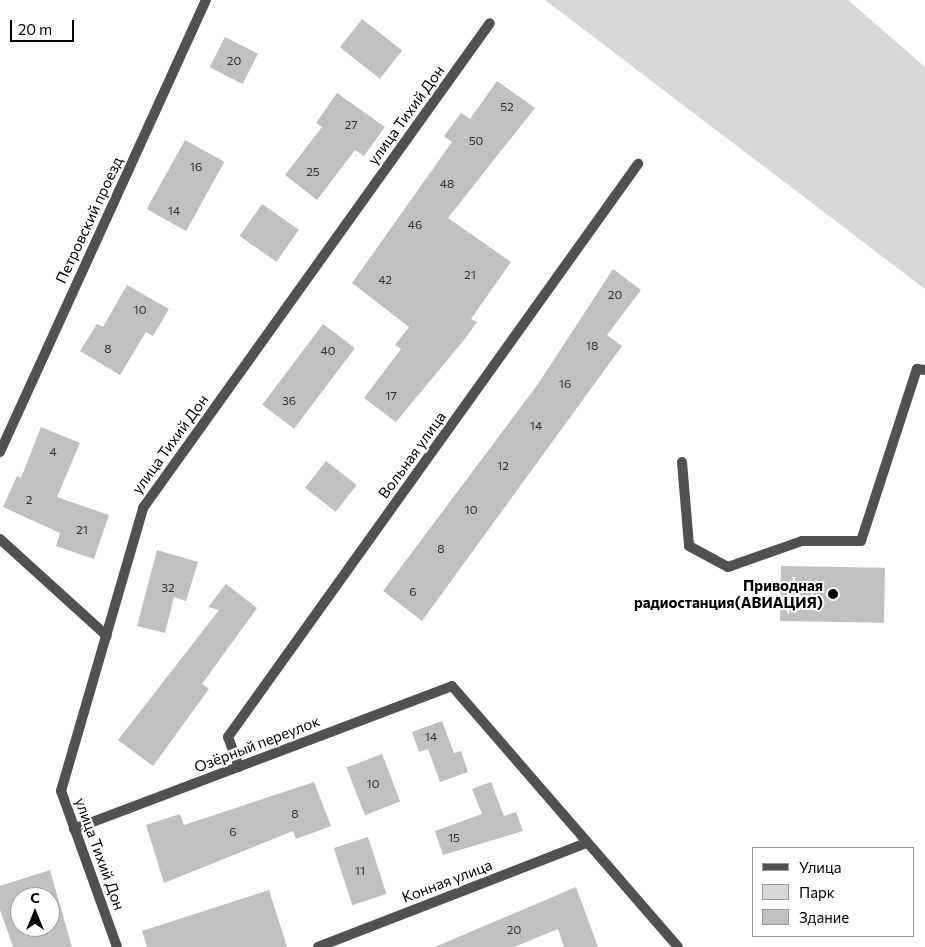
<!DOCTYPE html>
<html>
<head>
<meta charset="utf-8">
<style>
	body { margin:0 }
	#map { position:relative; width:925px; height:947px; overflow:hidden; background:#fff; font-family:Commissioner,sans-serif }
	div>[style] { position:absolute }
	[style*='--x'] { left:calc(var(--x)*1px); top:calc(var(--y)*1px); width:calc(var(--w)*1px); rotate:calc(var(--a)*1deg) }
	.green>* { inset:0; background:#d8d8d8 }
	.building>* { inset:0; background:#c0c0c0; transform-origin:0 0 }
	.lane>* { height:10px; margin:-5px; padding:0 5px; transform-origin:5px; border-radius:5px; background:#515151 }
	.street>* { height:10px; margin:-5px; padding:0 5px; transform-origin:5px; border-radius:5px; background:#515151 }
	.dots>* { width:14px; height:14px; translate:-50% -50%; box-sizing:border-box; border:2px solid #fff; border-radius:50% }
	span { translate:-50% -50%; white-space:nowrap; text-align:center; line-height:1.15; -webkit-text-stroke:4px #fff; paint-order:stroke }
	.number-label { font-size:12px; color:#303030 }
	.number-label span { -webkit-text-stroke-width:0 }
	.street-label { font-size:15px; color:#000 }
	.poi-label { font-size:15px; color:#000; font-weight:700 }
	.right { translate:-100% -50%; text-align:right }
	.legend { position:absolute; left:752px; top:847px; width:162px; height:90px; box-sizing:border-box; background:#fff; border:1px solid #999; margin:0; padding:6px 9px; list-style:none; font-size:15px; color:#000 }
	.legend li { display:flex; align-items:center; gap:10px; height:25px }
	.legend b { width:25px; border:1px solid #999 }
	.north { position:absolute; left:10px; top:887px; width:50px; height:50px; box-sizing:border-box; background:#fff; border:1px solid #999; border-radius:50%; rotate:0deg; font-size:14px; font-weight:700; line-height:20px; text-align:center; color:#000 }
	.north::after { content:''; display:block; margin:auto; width:18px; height:22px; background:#000; clip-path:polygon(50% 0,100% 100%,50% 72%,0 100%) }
	.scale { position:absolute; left:10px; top:20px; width:64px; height:22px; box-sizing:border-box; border:2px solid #000; border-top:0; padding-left:6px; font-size:15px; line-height:18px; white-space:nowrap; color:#000; -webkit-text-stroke:4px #fff; paint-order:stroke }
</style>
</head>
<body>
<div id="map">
	<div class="green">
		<div style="clip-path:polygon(545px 0,848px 0,925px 67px,925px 289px)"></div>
	</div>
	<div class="building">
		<div style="left:362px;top:19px;width:51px;height:36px;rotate:38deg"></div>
		<div style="left:225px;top:37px;width:37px;height:34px;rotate:27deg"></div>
		<div style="clip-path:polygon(497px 81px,535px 108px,448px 218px,511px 262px,471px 319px,477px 322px,464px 340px,396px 422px,364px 398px,401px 349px,395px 345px,409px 327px,352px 283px,452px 142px,444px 136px,461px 113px,470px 119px)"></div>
		<div style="clip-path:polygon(337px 93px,385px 127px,364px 156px,355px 150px,317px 200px,285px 175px,322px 127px,316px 123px)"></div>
		<div style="left:185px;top:140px;width:45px;height:79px;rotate:29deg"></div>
		<div style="left:262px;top:204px;width:45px;height:39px;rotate:35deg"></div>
		<div style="clip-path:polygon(613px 269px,641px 290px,607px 335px,622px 346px,422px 621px,383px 591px,538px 384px)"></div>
		<div style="clip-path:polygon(127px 285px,169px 309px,153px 336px,146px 332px,120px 375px,80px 351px,97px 324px,103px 327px)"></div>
		<div style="left:323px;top:324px;width:40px;height:101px;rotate:37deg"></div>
		<div style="clip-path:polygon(41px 427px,80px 443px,57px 497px,109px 515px,94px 559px,56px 546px,60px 533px,3px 507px,17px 476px,21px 478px)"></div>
		<div style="left:326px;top:461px;width:39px;height:34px;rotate:38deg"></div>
		<div style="clip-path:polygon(157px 550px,198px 562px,186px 601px,174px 597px,165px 633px,137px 626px)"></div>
		<div style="left:781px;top:566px;width:104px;height:55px;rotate:1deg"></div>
		<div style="clip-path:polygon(226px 584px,257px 608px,202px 684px,209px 689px,153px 766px,118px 740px,219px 610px,208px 607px)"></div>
		<div style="clip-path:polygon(442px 721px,454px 753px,461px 751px,468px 772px,440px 782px,428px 749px,419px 752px,412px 732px)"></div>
		<div style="left:382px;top:754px;width:51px;height:38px;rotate:69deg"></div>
		<div style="clip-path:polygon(314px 782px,331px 826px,296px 839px,293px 831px,164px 883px,146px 825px,180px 814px,184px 825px)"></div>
		<div style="clip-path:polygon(491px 782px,504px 816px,516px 812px,523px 831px,443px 855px,435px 831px,482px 814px,472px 789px)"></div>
		<div style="left:368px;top:837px;width:60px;height:36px;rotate:72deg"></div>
		<div style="clip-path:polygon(evenodd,50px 870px,72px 947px,13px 947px,0 910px,0 886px,50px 870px,20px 897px,50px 897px,50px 927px,20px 927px,20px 897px)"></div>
		<div style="clip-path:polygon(576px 887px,598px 947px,564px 947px,558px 929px,514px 947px,435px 947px)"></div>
		<div style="clip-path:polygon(269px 890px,287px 947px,147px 947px,142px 931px)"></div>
	</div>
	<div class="lane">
		<div style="--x:682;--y:462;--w:84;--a:85.2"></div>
		<div style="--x:689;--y:546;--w:44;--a:28.3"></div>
		<div style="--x:728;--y:567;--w:78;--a:-19.4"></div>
		<div style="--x:802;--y:541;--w:59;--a:0"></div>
		<div style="--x:861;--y:541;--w:181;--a:-72"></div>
		<div style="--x:917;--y:369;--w:8;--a:7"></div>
	</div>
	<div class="street">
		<div style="--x:0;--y:452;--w:497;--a:-65.5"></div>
		<div style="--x:0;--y:539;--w:144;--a:42.2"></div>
		<div style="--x:239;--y:767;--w:32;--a:-110"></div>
		<div style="--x:228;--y:737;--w:705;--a:-54.42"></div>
		<div style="--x:74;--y:829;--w:404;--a:-20.7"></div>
		<div style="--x:452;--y:686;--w:345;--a:49.1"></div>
		<div style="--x:117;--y:947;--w:166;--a:-109.7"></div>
		<div style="--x:61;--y:791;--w:295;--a:-73.8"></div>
		<div style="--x:143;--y:508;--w:596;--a:-54.42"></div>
		<div style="--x:318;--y:947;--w:287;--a:-21.2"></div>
	</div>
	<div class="dots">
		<div style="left:833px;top:594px;background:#000"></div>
	</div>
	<div class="number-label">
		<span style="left:234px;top:61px">20</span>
		<span style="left:507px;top:107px">52</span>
		<span style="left:351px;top:125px">27</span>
		<span style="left:476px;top:141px">50</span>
		<span style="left:196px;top:167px">16</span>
		<span style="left:313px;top:172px">25</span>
		<span style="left:447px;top:184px">48</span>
		<span style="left:174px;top:211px">14</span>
		<span style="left:415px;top:225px">46</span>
		<span style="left:470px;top:275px">21</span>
		<span style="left:385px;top:280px">42</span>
		<span style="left:615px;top:295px">20</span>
		<span style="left:140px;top:310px">10</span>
		<span style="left:592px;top:346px">18</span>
		<span style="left:108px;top:349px">8</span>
		<span style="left:328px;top:351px">40</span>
		<span style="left:565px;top:384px">16</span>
		<span style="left:391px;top:396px">17</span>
		<span style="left:289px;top:401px">36</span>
		<span style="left:536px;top:426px">14</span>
		<span style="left:53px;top:452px">4</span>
		<span style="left:503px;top:466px">12</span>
		<span style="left:29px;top:500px">2</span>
		<span style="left:471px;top:510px">10</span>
		<span style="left:82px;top:530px">21</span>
		<span style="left:441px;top:549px">8</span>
		<span style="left:168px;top:588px">32</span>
		<span style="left:413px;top:592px">6</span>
		<span style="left:431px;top:737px">14</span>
		<span style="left:373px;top:784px">10</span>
		<span style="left:295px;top:814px">8</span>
		<span style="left:233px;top:832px">6</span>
		<span style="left:454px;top:838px">15</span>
		<span style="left:360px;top:871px">11</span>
		<span style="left:514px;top:930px">20</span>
	</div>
	<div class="street-label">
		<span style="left:406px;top:115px;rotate:-54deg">улица Тихий Дон</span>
		<span style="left:89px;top:220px;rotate:-65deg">Петровский проезд</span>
		<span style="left:170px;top:444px;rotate:-54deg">улица Тихий Дон</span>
		<span style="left:412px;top:455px;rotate:-54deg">Вольная улица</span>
		<span style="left:257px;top:744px;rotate:-21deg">Озёрный переулок</span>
		<span style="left:100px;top:854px;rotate:70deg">улица Тихий Дон</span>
		<span style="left:447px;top:881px;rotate:-21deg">Конная улица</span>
	</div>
	<div class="poi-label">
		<span class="right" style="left:823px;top:594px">Приводная<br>радиостанция(АВИАЦИЯ)</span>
	</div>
	<ul class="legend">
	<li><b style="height:6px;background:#515151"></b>Улица</li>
	<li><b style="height:14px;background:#d8d8d8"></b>Парк</li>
	<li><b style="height:14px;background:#c0c0c0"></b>Здание</li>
	</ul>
	<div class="north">С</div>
	<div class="scale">20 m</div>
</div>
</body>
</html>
